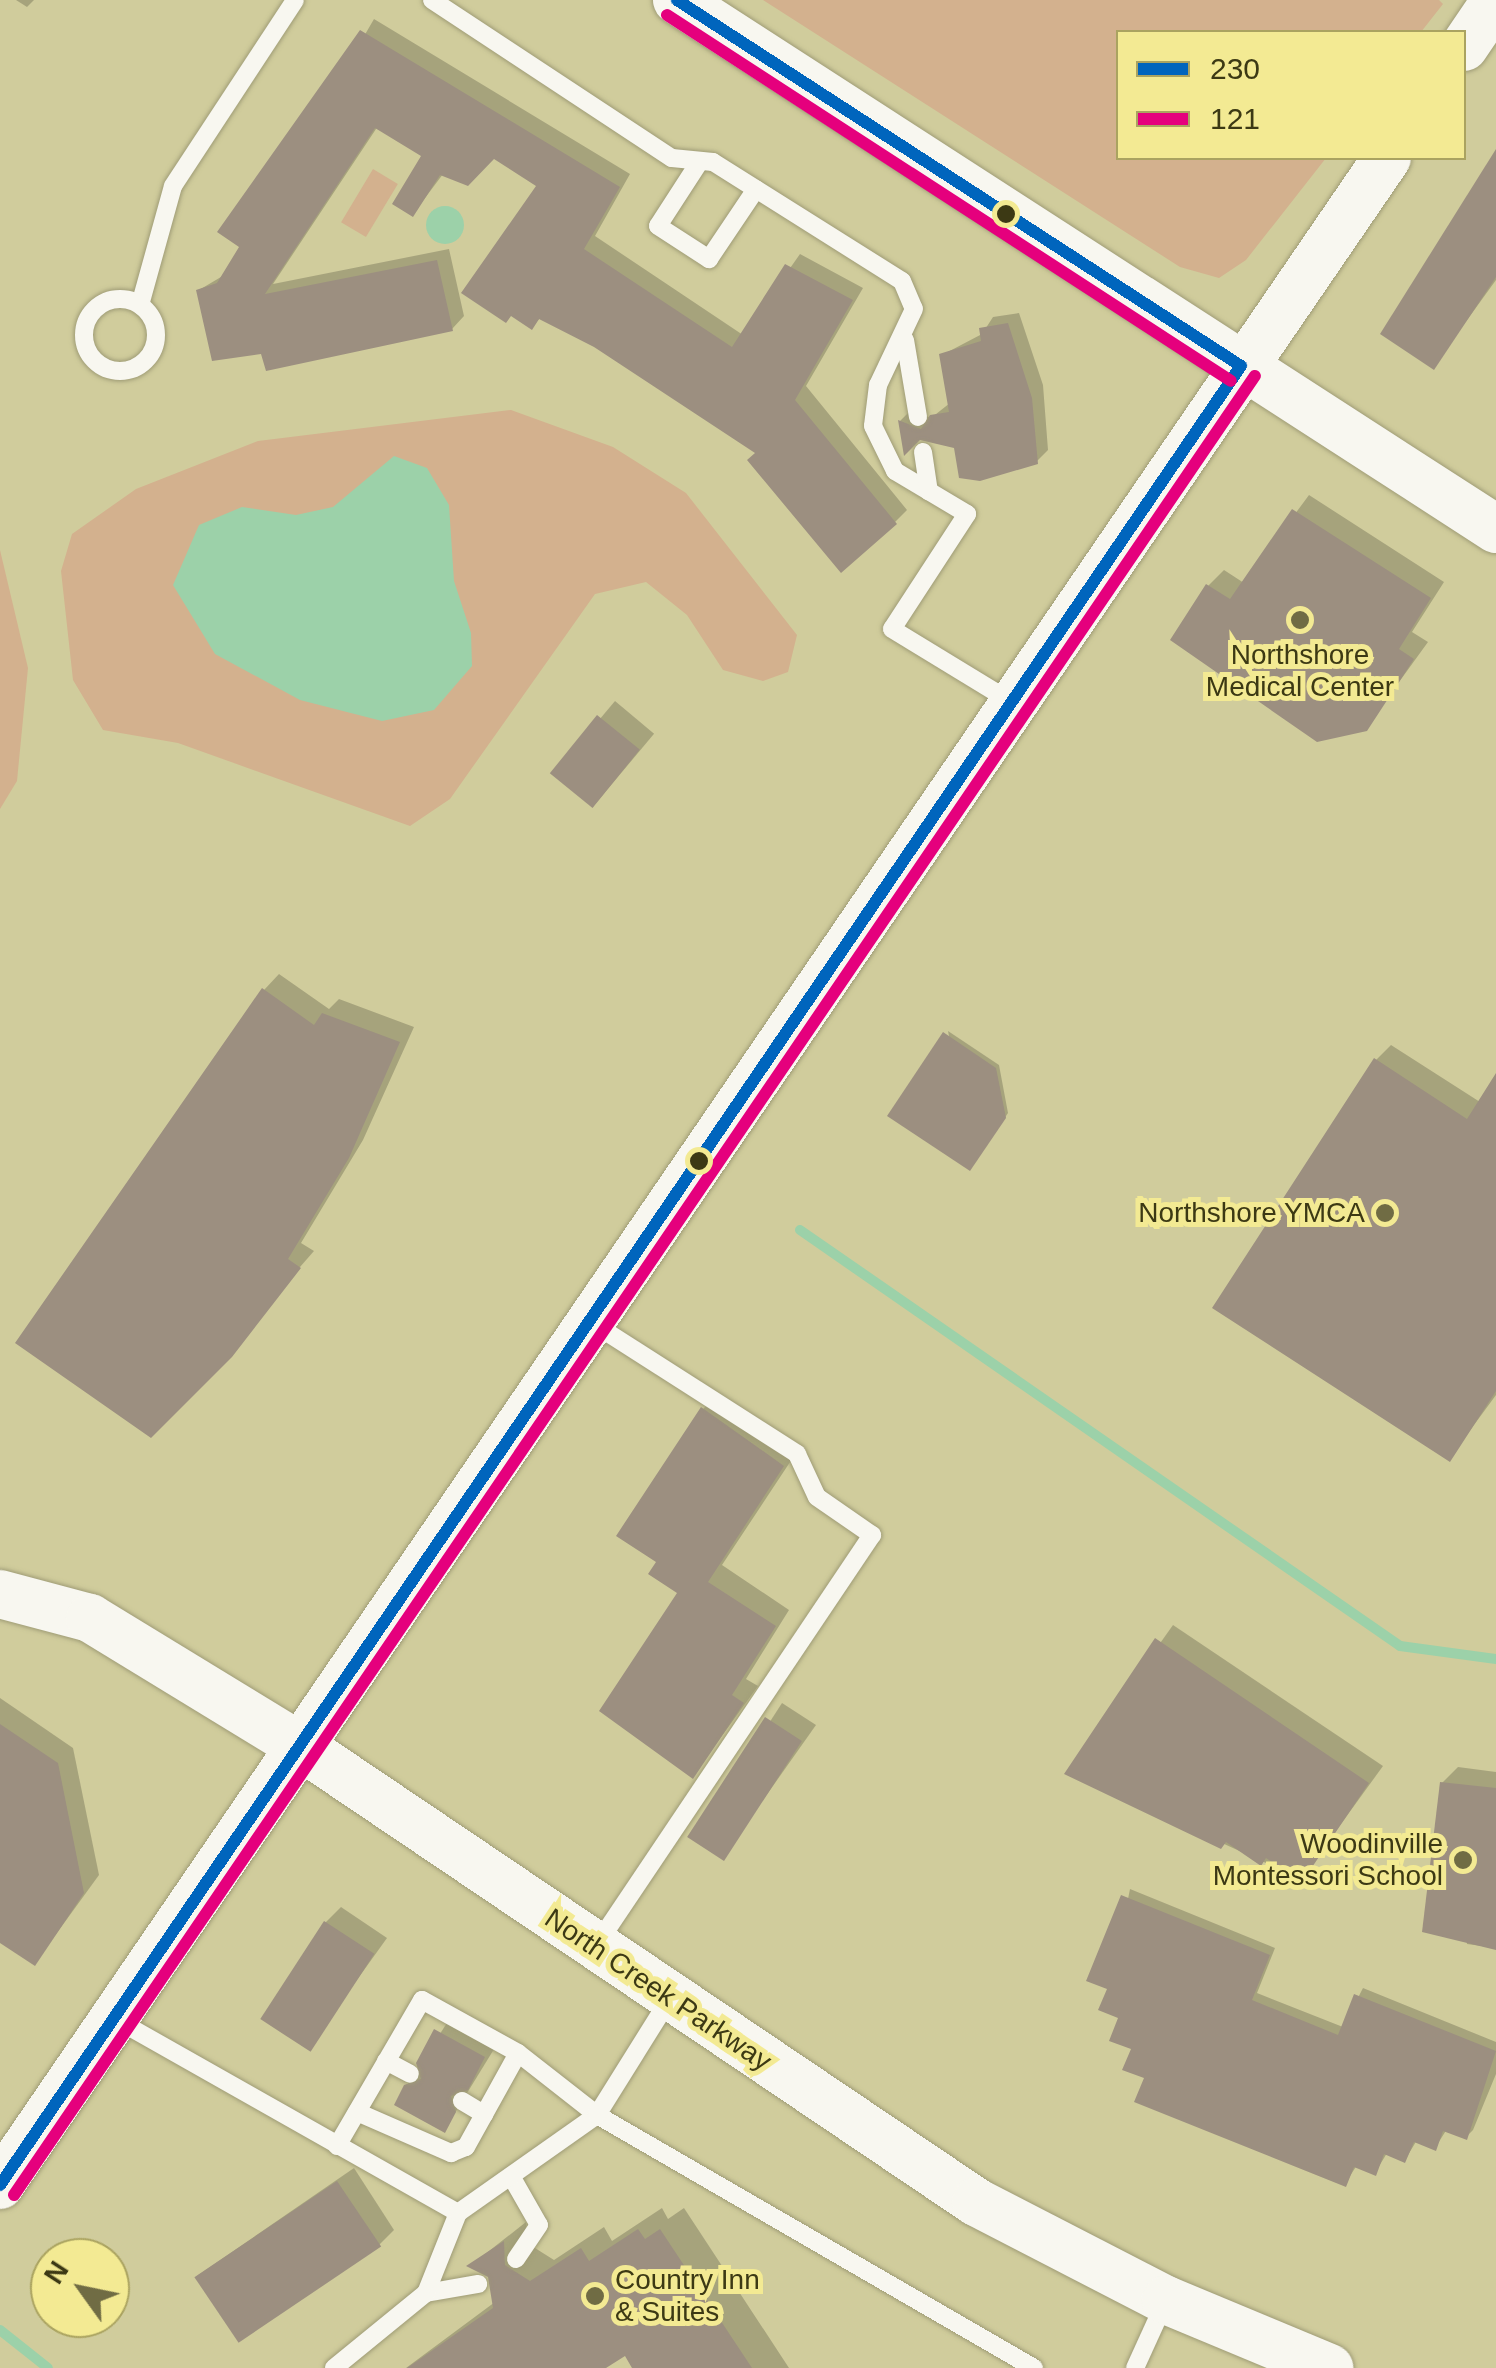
<!DOCTYPE html>
<html>
<head>
<meta charset="utf-8">
<style>
	body { margin:0 }
	#map { position:relative; width:1496px; height:2368px; overflow:hidden; background:#d0cc9c; font-family:Arial,sans-serif }
	div>[style] { position:absolute }
	[style*='--x'] { left:calc(var(--x)*1px); top:calc(var(--y)*1px); width:calc(var(--w)*1px); rotate:calc(var(--a)*1deg) }
	.green>* { inset:0; background:#d3b18e; transform-origin:0 0 }
	.water>* { inset:0; background:#9cd1a9 }
	.round { border-radius:50% }
	.shadow>* { inset:0; background:#0003; transform-origin:0 0 }
	.stream>* { height:10px; margin:-5px; padding:0 5px; transform-origin:5px; border-radius:5px; background:#9cd1a9 }
	.building>* { inset:0; background:#9c8f80; transform-origin:0 0 }
	.roads { filter:drop-shadow(0 0 2px #9f9c76) drop-shadow(0 0 2px #9f9c76) }
	.lane>* { height:18px; margin:-9px; padding:0 9px; transform-origin:9px; border-radius:9px; background:#f8f7f0 }
	.lane>.ring { margin:-9px; padding:0; box-sizing:content-box; background:none; border:18px solid #f8f7f0; border-radius:50% }
	.secondary>* { height:48px; margin:-24px; padding:0 24px; transform-origin:24px; border-radius:24px; background:#f8f7f0 }
	.bus-1>* { height:12px; margin:-6px; padding:0 6px; transform-origin:6px; border-radius:6px; background:#0065bd }
	.bus-2>* { height:12px; margin:-6px; padding:0 6px; transform-origin:6px; border-radius:6px; background:#e5007d }
	.dots>* { width:28px; height:28px; translate:-50% -50%; box-sizing:border-box; border:5px solid #f3ea93; border-radius:50% }
	span { translate:-50% -50%; white-space:nowrap; text-align:center; line-height:1.15; -webkit-text-stroke:10px #f3ea93; paint-order:stroke }
	.poi-label { font-size:28px; color:#3c3914 }
	.right { translate:-100% -50%; text-align:right }
	.left { translate:0 -50%; text-align:left }
	.street-label { font-size:28px; color:#3c3914 }
	.legend { position:absolute; left:1116px; top:30px; width:350px; height:130px; box-sizing:border-box; background:#f3ea93; border:2px solid #aaa360; margin:0; padding:12px 18px; list-style:none; font-size:30px; color:#3c3914 }
	.legend li { display:flex; align-items:center; gap:20px; height:50px }
	.legend b { width:50px; border:2px solid #aaa360 }
	.north { position:absolute; left:30px; top:2238px; width:100px; height:100px; box-sizing:border-box; background:#f3ea93; border:2px solid #aaa360; border-radius:50%; rotate:303deg; font-size:28px; font-weight:700; line-height:40px; text-align:center; color:#3c3914 }
	.north::after { content:''; display:block; margin:auto; width:35px; height:45px; background:#706c44; clip-path:polygon(50% 0,100% 100%,50% 72%,0 100%) }
</style>
</head>
<body>
<div id="map">
	<div class="green">
		<div style="clip-path:polygon(763px 0,1439px 0,1443px 4px,1421px 32px,1118px 32px,1118px 158px,1326px 158px,1246px 260px,1219px 278px,1180px 267px)"></div>
		<div style="left:373px;top:169px;width:29px;height:62px;rotate:31deg"></div>
		<div style="clip-path:polygon(511px 410px,613px 447px,686px 493px,797px 635px,788px 672px,763px 681px,723px 670px,687px 615px,646px 582px,595px 594px,450px 799px,410px 826px,178px 743px,103px 730px,73px 680px,61px 571px,72px 534px,136px 489px,258px 441px)"></div>
		<div style="clip-path:polygon(0 550px,28px 668px,17px 781px,0 809px)"></div>
	</div>
	<div class="water">
		<div class="round" style="left:426px;top:206px;width:38px;height:38px"></div>
		<div style="clip-path:polygon(394px 456px,427px 468px,449px 505px,454px 581px,471px 633px,472px 666px,434px 710px,382px 721px,300px 700px,215px 654px,173px 585px,199px 525px,242px 507px,296px 515px,333px 507px)"></div>
	</div>
	<div class="shadow">
		<div style="clip-path:polygon(16px 0,34px 0,27px 7px)"></div>
		<div style="clip-path:polygon(374px 19px,630px 174px,595px 236px,743px 335px,800px 254px,863px 288px,806px 386px,907px 510px,895px 522px,758px 452px,595px 345px,541px 317px,532px 327px,539px 185px,494px 156px,443px 174px,413px 214px,425px 155px,378px 126px,273px 284px,449px 249px,464px 316px,452px 329px,262px 352px,199px 290px,226px 274px)"></div>
		<div style="clip-path:polygon(1496px 152px,1496px 280px,1433px 367px)"></div>
		<div style="clip-path:polygon(1019px 313px,1043px 385px,1048px 450px,1037px 461px,919px 437px,905px 451px,900px 421px,911px 410px,931px 418px,950px 403px,942px 355px,982px 334px,993px 317px)"></div>
		<div style="clip-path:polygon(1309px 495px,1444px 582px,1412px 632px,1428px 642px,1365px 729px,1208px 586px,1224px 570px,1244px 583px)"></div>
		<div style="left:615px;top:701px;width:51px;height:95px;rotate:40deg"></div>
		<div style="clip-path:polygon(279px 974px,329px 1009px,339px 999px,414px 1027px,363px 1140px,301px 1243px,314px 1251px,167px 1419px,264px 990px)"></div>
		<div style="clip-path:polygon(948px 1031px,999px 1065px,1008px 1113px,973px 1165px)"></div>
		<div style="clip-path:polygon(1391px 1045px,1480px 1102px,1496px 1078px,1496px 1395px,1449px 1459px,1376px 1060px)"></div>
		<div style="clip-path:polygon(718px 1394px,798px 1450px,722px 1565px,789px 1610px,746px 1679px,758px 1686px,693px 1776px,680px 1593px,660px 1562px,703px 1409px)"></div>
		<div style="clip-path:polygon(1173px 1625px,1383px 1766px,1301px 1879px,1068px 1773px)"></div>
		<div style="clip-path:polygon(0 1698px,73px 1748px,99px 1875px,35px 1963px,0 1940px)"></div>
		<div style="clip-path:polygon(782px 1703px,816px 1725px,722px 1858px,694px 1839px)"></div>
		<div style="clip-path:polygon(1458px 1767px,1496px 1772px,1496px 1948px,1467px 1944px,1442px 1783px)"></div>
		<div style="clip-path:polygon(1130px 1889px,1275px 1948px,1257px 1993px,1343px 2027px,1363px 1988px,1496px 2042px,1496px 2074px,1473px 2130px,1466px 2137px,1447px 2129px,1435px 2148px,1417px 2140px,1405px 2160px,1387px 2153px,1375px 2173px,1357px 2165px,1345px 2184px,1147px 2077px,1110px 1988px)"></div>
		<div style="clip-path:polygon(341px 1907px,387px 1938px,308px 2048px,326px 1922px)"></div>
		<div style="clip-path:polygon(452px 2015px,499px 2041px,445px 2129px,406px 2087px)"></div>
		<div style="clip-path:polygon(354px 2168px,394px 2230px,379px 2245px,197px 2276px)"></div>
		<div style="clip-path:polygon(662px 2208px,668px 2219px,684px 2208px,789px 2368px,638px 2368px,625px 2353px,601px 2368px,406px 2368px,495px 2302px,490px 2275px,470px 2266px,526px 2222px,527px 2243px,554px 2260px,604px 2227px,612px 2241px)"></div>
	</div>
	<div class="stream">
		<div style="--x:800;--y:1230;--w:730;--a:34.73"></div>
		<div style="--x:1400;--y:1646;--w:97;--a:7.7"></div>
		<div style="--x:0;--y:2330;--w:61;--a:38.4"></div>
	</div>
	<div class="building">
		<div style="clip-path:polygon(360px 30px,620px 187px,584px 249px,732px 347px,785px 264px,853px 300px,795px 400px,897px 524px,841px 573px,747px 460px,755px 453px,594px 347px,539px 319px,532px 330px,511px 316px,506px 323px,461px 293px,536px 186px,494px 159px,468px 186px,440px 175px,413px 217px,392px 204px,421px 156px,375px 128px,265px 294px,437px 260px,453px 331px,266px 371px,261px 354px,212px 361px,196px 290px,217px 283px,239px 247px,217px 232px)"></div>
		<div style="clip-path:polygon(1496px 149px,1496px 277px,1434px 370px,1380px 334px)"></div>
		<div style="clip-path:polygon(1008px 323px,1032px 398px,1038px 464px,980px 481px,959px 478px,954px 448px,920px 440px,904px 456px,898px 420px,921px 429px,930px 415px,949px 412px,939px 354px,981px 341px,979px 328px)"></div>
		<div style="clip-path:polygon(1292px 509px,1431px 598px,1399px 649px,1414px 659px,1367px 731px,1317px 742px,1170px 640px,1206px 584px,1230px 599px)"></div>
		<div style="left:597px;top:715px;width:55px;height:75px;rotate:39deg"></div>
		<div style="clip-path:polygon(262px 988px,314px 1025px,322px 1013px,400px 1042px,349px 1158px,288px 1259px,301px 1268px,232px 1357px,151px 1438px,15px 1343px)"></div>
		<div style="clip-path:polygon(943px 1032px,996px 1068px,1006px 1118px,970px 1171px,887px 1116px)"></div>
		<div style="clip-path:polygon(1374px 1058px,1467px 1119px,1496px 1073px,1496px 1391px,1450px 1462px,1212px 1308px)"></div>
		<div style="clip-path:polygon(701px 1407px,784px 1466px,708px 1582px,776px 1626px,732px 1695px,744px 1703px,693px 1779px,599px 1711px,677px 1593px,648px 1574px,656px 1562px,616px 1536px)"></div>
		<div style="clip-path:polygon(1155px 1638px,1369px 1783px,1302px 1882px,1266px 1858px,1261px 1866px,1226px 1842px,1221px 1849px,1064px 1774px)"></div>
		<div style="left:765px;top:1717px;width:44px;height:143px;rotate:33deg"></div>
		<div style="clip-path:polygon(0 1724px,58px 1763px,84px 1893px,35px 1966px,0 1943px)"></div>
		<div style="clip-path:polygon(1440px 1782px,1496px 1788px,1496px 1950px,1422px 1932px)"></div>
		<div style="clip-path:polygon(1121px 1895px,1270px 1955px,1252px 2000px,1338px 2035px,1354px 1994px,1496px 2051px,1467px 2140px,1443px 2131px,1436px 2151px,1414px 2142px,1405px 2163px,1384px 2154px,1376px 2176px,1354px 2167px,1346px 2187px,1134px 2102px,1144px 2078px,1122px 2070px,1131px 2049px,1109px 2041px,1118px 2018px,1098px 2010px,1107px 1989px,1086px 1981px)"></div>
		<div style="left:324px;top:1921px;width:60px;height:117px;rotate:33deg"></div>
		<div style="clip-path:polygon(434px 2029px,485px 2057px,468px 2090px,451px 2096px,456px 2112px,445px 2133px,394px 2105px,404px 2085px,421px 2079px,416px 2063px)"></div>
		<div style="left:337px;top:2181px;width:79px;height:172px;rotate:56deg"></div>
		<div style="clip-path:polygon(638px 2229px,645px 2239px,660px 2229px,752px 2368px,632px 2368px,625px 2356px,606px 2368px,407px 2368px,493px 2308px,488px 2277px,466px 2266px,504px 2241px,505px 2265px,530px 2281px,581px 2248px,589px 2261px)"></div>
	</div>
	<div class="roads">
		<div class="lane">
			<div style="--x:432;--y:0;--w:287;--a:33.4"></div>
			<div style="--x:672;--y:158;--w:41;--a:5.6"></div>
			<div style="--x:713;--y:162;--w:223;--a:32.2"></div>
			<div style="--x:902;--y:281;--w:30;--a:67"></div>
			<div style="--x:914;--y:309;--w:84;--a:115.3"></div>
			<div style="--x:878;--y:385;--w:41;--a:97"></div>
			<div style="--x:873;--y:426;--w:50;--a:63.9"></div>
			<div style="--x:895;--y:471;--w:84;--a:30.8"></div>
			<div style="--x:967;--y:514;--w:137;--a:123.1"></div>
			<div style="--x:892;--y:629;--w:142;--a:31.4"></div>
			<div style="--x:700;--y:161;--w:77;--a:122.9"></div>
			<div style="--x:658;--y:226;--w:61;--a:32.9"></div>
			<div style="--x:709;--y:259;--w:84;--a:-56.1"></div>
			<div class="ring" style="left:84px;top:299px;width:54px;height:54px"></div>
			<div style="--x:140;--y:305;--w:123;--a:-74.5"></div>
			<div style="--x:173;--y:186;--w:222;--a:-56.7"></div>
			<div style="--x:905;--y:340;--w:78;--a:80.4"></div>
			<div style="--x:923;--y:452;--w:40;--a:81.5"></div>
			<div style="--x:594;--y:1324;--w:241;--a:32.6"></div>
			<div style="--x:797;--y:1454;--w:47;--a:65.1"></div>
			<div style="--x:817;--y:1497;--w:67;--a:34.6"></div>
			<div style="--x:872;--y:1535;--w:493;--a:123.9"></div>
			<div style="--x:117;--y:2020;--w:392;--a:29.5"></div>
			<div style="--x:386;--y:2061;--w:27;--a:28"></div>
			<div style="--x:462;--y:2101;--w:26;--a:31"></div>
			<div style="--x:357;--y:2112;--w:103;--a:23.6"></div>
			<div style="--x:451;--y:2153;--w:16;--a:-22"></div>
			<div style="--x:466;--y:2147;--w:107;--a:-61"></div>
			<div style="--x:337;--y:2146;--w:169;--a:-59.8"></div>
			<div style="--x:422;--y:2000;--w:110;--a:28.9"></div>
			<div style="--x:518;--y:2053;--w:100;--a:38.1"></div>
			<div style="--x:597;--y:2115;--w:505;--a:30.07"></div>
			<div style="--x:511;--y:2176;--w:56;--a:60.3"></div>
			<div style="--x:539;--y:2225;--w:41;--a:124.1"></div>
			<div style="--x:426;--y:2293;--w:53;--a:-9.8"></div>
			<div style="--x:334;--y:2368;--w:119;--a:-39.2"></div>
			<div style="--x:426;--y:2293;--w:86;--a:-68.2"></div>
			<div style="--x:458;--y:2213;--w:170;--a:-35.2"></div>
			<div style="--x:597;--y:2115;--w:138;--a:-58"></div>
			<div style="--x:1135;--y:2368;--w:75;--a:-65.5"></div>
		</div>
		<div class="secondary">
			<div style="--x:677;--y:0;--w:975;--a:32.86"></div>
			<div style="--x:1464;--y:47;--w:57;--a:-55.8"></div>
			<div style="--x:0;--y:1594;--w:93;--a:14.9"></div>
			<div style="--x:90;--y:1618;--w:250;--a:31.4"></div>
			<div style="--x:303;--y:1748;--w:812;--a:34"></div>
			<div style="--x:976;--y:2202;--w:214;--a:27.3"></div>
			<div style="--x:1166;--y:2300;--w:177;--a:22.6"></div>
			<div style="--x:0;--y:2185;--w:2456;--a:-55.62"></div>
		</div>
	</div>
	<div class="bus-1">
		<div style="--x:677;--y:0;--w:672;--a:32.98"></div>
		<div style="--x:0;--y:2185;--w:2202;--a:-55.7"></div>
	</div>
	<div class="bus-2">
		<div style="--x:667;--y:15;--w:672;--a:32.98"></div>
		<div style="--x:14;--y:2195;--w:2202;--a:-55.7"></div>
	</div>
	<div class="dots">
		<div style="left:1006px;top:214px;background:#3c3914"></div>
		<div style="left:1300px;top:620px;background:#706c44"></div>
		<div style="left:699px;top:1161px;background:#3c3914"></div>
		<div style="left:1385px;top:1213px;background:#706c44"></div>
		<div style="left:1463px;top:1860px;background:#706c44"></div>
		<div style="left:595px;top:2296px;background:#706c44"></div>
	</div>
	<div class="poi-label">
		<span style="left:1300px;top:671px">Northshore<br>Medical Center</span>
		<span class="right" style="left:1365px;top:1213px">Northshore YMCA</span>
		<span class="right" style="left:1443px;top:1860px">Woodinville<br>Montessori School</span>
		<span class="left" style="left:615px;top:2296px">Country Inn<br>&amp; Suites</span>
	</div>
	<div class="street-label">
		<span style="left:658px;top:1990px;rotate:34deg">North Creek Parkway</span>
	</div>
	<ul class="legend">
	<li><b style="height:12px;background:#0065bd"></b>230</li>
	<li><b style="height:12px;background:#e5007d"></b>121</li>
	</ul>
	<div class="north">N</div>
</div>
</body>
</html>
